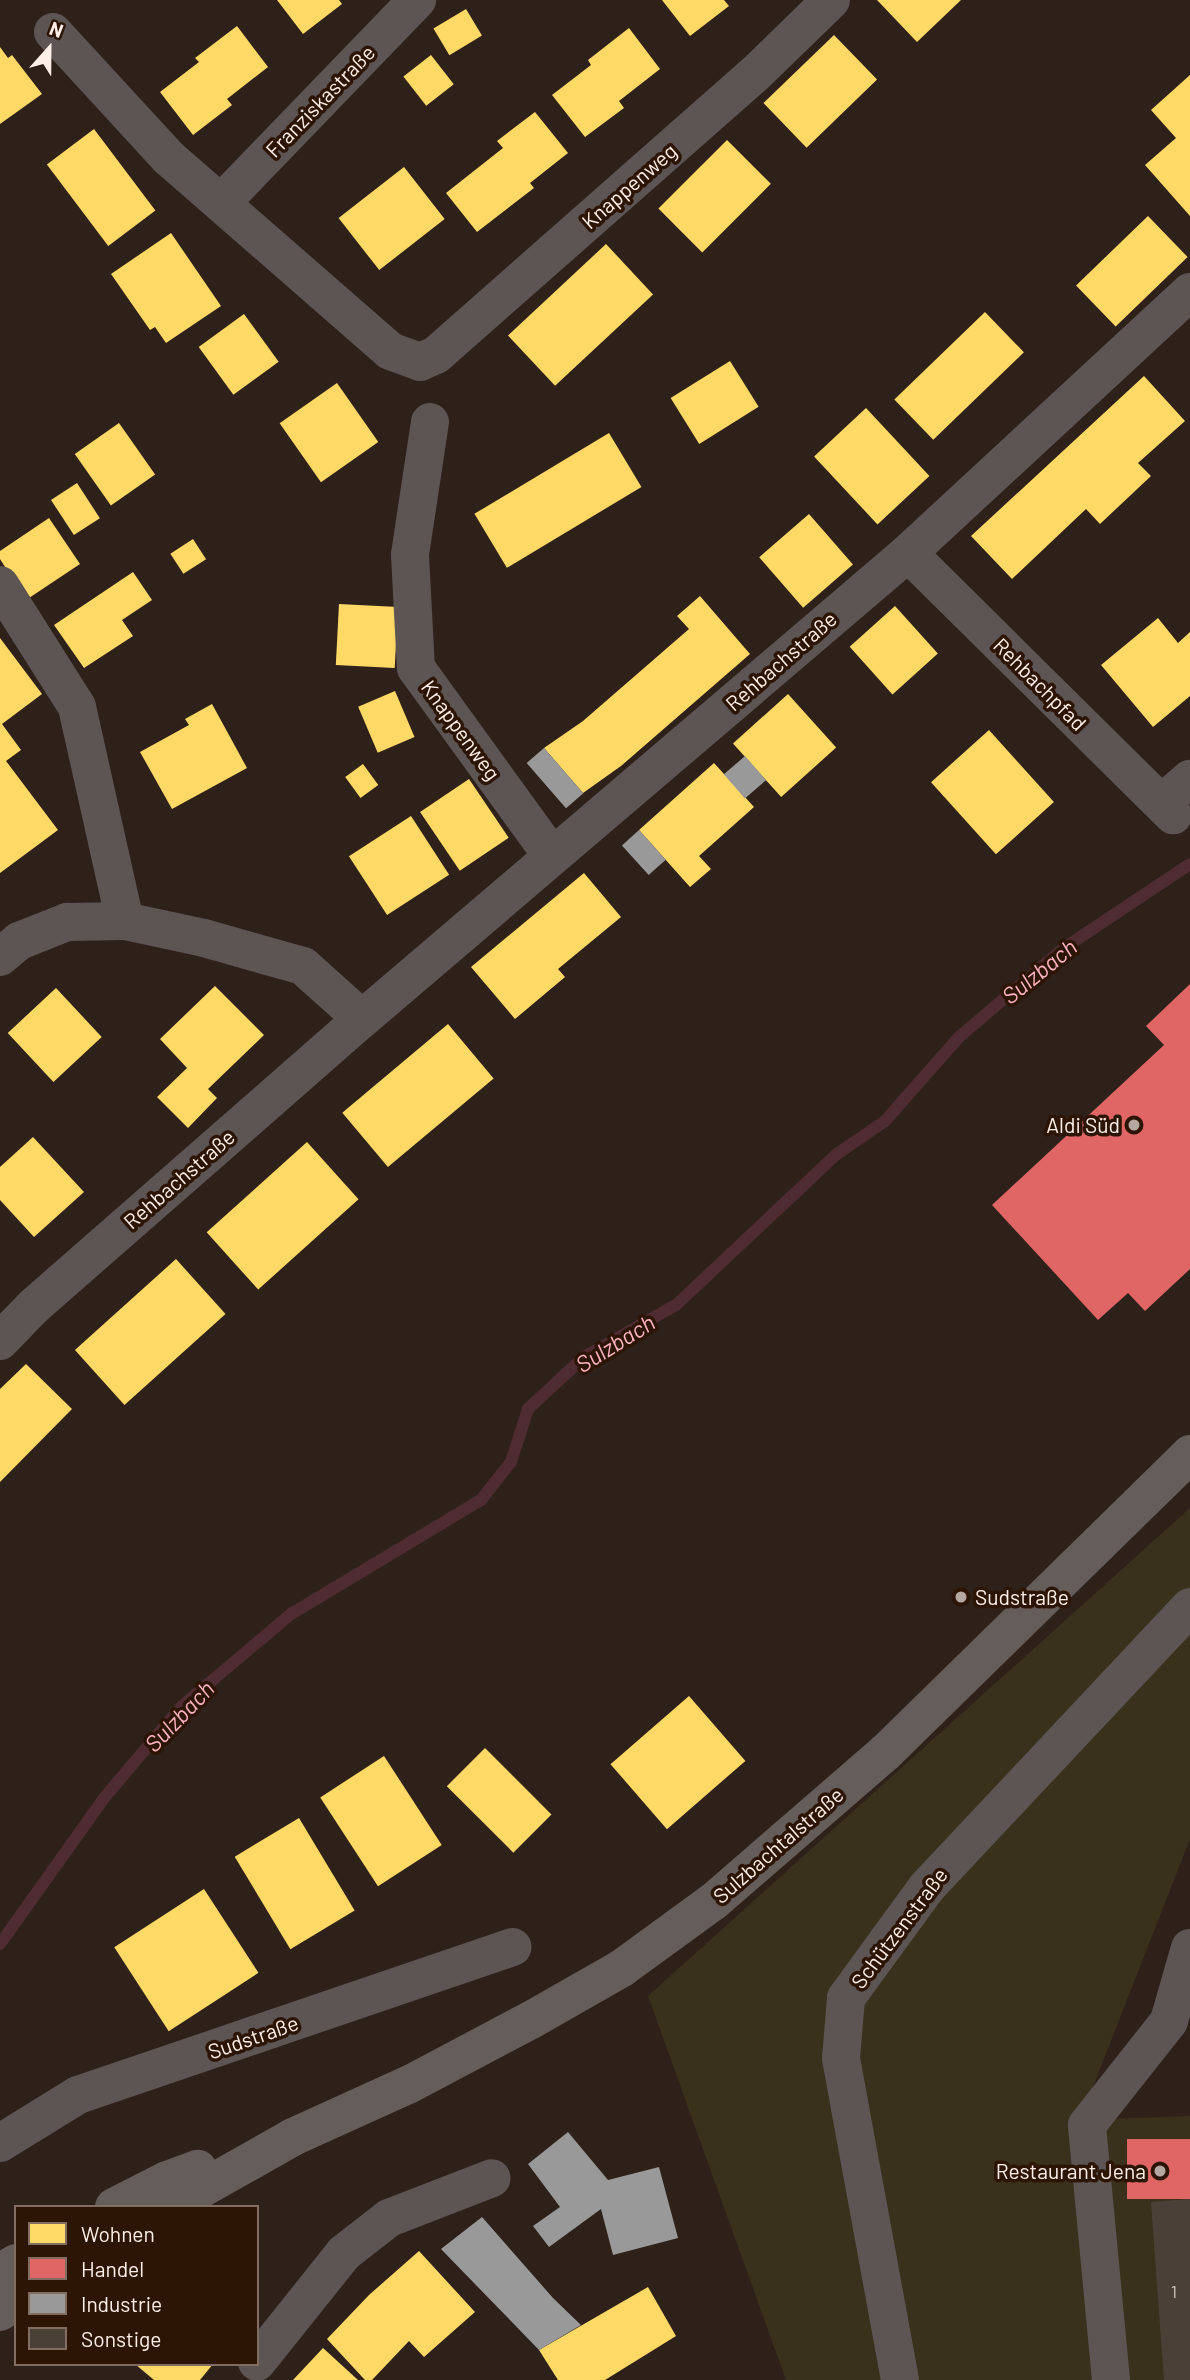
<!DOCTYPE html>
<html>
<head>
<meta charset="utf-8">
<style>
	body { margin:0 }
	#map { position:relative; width:1190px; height:2380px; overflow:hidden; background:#2e2119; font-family:Barlow,sans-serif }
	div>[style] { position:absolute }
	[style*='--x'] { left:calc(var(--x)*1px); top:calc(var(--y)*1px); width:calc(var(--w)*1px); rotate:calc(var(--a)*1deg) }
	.green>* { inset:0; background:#39311c }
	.homes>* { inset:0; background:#ffd966; transform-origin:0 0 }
	.shops>* { inset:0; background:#e06666; transform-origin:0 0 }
	.industry>* { inset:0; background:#999; transform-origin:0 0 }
	.stream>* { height:12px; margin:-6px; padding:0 6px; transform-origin:6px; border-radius:6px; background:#4f2c32 }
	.building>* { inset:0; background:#4b4038 }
	.minor>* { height:38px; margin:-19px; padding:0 19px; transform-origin:19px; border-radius:19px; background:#5c5553 }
	.major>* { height:38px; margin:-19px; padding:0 19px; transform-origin:19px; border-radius:19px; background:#655d5a }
	.dots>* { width:19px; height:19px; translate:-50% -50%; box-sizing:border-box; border:4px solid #2d1506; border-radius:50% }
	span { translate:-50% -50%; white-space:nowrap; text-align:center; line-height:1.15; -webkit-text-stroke:7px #2d1506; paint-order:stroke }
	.number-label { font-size:18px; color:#d1c4bd }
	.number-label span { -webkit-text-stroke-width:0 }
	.street-label { font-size:21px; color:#fef0e9 }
	.poi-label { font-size:21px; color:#fef0e9 }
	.right { translate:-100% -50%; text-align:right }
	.left { translate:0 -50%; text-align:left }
	.water-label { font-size:23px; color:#fdb4c2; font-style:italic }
	.legend { position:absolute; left:14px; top:2205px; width:245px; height:161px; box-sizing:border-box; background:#2d1506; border:2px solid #816d61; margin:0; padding:9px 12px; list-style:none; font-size:21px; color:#fef0e9 }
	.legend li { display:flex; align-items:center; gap:14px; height:35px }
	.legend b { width:35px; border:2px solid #816d61 }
	.north { position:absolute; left:14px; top:14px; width:70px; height:70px; -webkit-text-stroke:5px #2d1506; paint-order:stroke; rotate:21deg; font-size:19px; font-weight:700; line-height:28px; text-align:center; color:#fef0e9 }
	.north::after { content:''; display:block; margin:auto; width:24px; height:32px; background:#fef0e9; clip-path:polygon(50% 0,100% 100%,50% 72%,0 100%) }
</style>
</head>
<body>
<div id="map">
	<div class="green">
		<div style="clip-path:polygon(1190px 1508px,1190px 1839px,1080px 2120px,1190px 2116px,1190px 2380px,786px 2380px,648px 1996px)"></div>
	</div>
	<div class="homes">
		<div style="clip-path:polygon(277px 0,339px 0,342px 4px,303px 34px)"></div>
		<div style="clip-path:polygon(662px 0,724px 0,729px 6px,690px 36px)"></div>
		<div style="clip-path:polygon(877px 0,961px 0,917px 42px)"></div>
		<div style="left:466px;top:9px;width:31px;height:38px;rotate:59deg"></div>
		<div style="clip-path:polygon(237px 26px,268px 67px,227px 99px,232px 105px,193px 135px,160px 92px,199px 62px,195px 58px)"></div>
		<div style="clip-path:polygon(629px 28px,660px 69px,619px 101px,624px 108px,585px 137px,552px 95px,591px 65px,588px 60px)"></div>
		<div style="left:834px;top:35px;width:62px;height:98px;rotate:46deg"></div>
		<div style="clip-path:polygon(0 47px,8px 58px,12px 55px,42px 94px,0 124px)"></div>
		<div style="left:431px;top:55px;width:37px;height:35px;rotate:52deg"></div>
		<div style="clip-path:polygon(1190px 75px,1190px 216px,1145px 165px,1176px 138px,1151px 110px)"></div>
		<div style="clip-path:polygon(535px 112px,568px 153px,530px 183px,534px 188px,477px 232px,446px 193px,503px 148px,497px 141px)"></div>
		<div style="left:94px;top:129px;width:102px;height:59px;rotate:53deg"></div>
		<div style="left:727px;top:140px;width:62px;height:97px;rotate:45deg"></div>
		<div style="left:404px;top:167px;width:66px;height:83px;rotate:52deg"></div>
		<div style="left:1148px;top:216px;width:57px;height:100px;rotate:46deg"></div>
		<div style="clip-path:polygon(171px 233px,221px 306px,166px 343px,155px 327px,150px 330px,111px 274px)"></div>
		<div style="left:606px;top:244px;width:69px;height:134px;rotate:47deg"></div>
		<div style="left:985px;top:312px;width:56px;height:126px;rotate:46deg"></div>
		<div style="left:244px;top:314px;width:59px;height:56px;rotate:54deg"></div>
		<div style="left:730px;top:361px;width:54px;height:70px;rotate:58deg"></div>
		<div style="clip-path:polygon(1144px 376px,1185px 421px,1138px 463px,1151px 476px,1100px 524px,1086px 509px,1012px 579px,971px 536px)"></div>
		<div style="left:337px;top:383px;width:72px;height:70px;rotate:55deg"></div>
		<div style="left:866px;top:408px;width:93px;height:71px;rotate:47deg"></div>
		<div style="left:119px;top:423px;width:63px;height:54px;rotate:55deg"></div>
		<div style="left:609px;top:433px;width:63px;height:157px;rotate:59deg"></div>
		<div style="left:77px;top:483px;width:42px;height:31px;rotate:57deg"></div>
		<div style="left:809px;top:514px;width:67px;height:66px;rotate:49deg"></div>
		<div style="clip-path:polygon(49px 518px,80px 564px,26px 600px,0 559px,0 551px)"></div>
		<div style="left:193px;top:539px;width:24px;height:27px;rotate:57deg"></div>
		<div style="clip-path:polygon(133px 572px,152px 600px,122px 620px,133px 636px,84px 668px,54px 625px)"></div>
		<div style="clip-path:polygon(700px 596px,750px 654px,621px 766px,583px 793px,544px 748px,583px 721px,689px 629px,677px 616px)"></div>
		<div style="left:339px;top:604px;width:59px;height:61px;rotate:3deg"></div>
		<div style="left:895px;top:606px;width:64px;height:61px;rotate:48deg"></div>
		<div style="clip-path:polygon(1158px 618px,1178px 643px,1190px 632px,1190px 696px,1153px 727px,1101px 665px)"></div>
		<div style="clip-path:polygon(0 638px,42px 694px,2px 724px,21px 750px,6px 761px,58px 830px,0 873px)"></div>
		<div style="left:395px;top:691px;width:50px;height:40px;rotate:67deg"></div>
		<div style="left:788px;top:694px;width:72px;height:74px;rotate:48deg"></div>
		<div style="clip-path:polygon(212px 704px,247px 768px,172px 809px,140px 752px,189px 725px,185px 719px)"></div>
		<div style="left:989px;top:730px;width:97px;height:78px;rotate:48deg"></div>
		<div style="clip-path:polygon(714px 763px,754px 807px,699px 856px,711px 869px,690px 887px,639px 830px)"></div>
		<div style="left:363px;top:764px;width:26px;height:22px;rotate:54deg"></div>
		<div style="left:469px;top:779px;width:71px;height:59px;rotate:56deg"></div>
		<div style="left:411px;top:816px;width:70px;height:74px;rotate:57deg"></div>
		<div style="clip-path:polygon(584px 873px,621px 917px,558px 969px,565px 977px,515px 1019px,471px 967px)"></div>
		<div style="clip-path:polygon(215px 986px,264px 1035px,208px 1089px,217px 1098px,188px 1128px,157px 1097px,187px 1068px,160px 1039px)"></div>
		<div style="left:56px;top:988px;width:67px;height:66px;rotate:47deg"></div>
		<div style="left:448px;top:1024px;width:71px;height:138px;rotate:50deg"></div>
		<div style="clip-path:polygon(33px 1137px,84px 1192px,34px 1237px,0 1200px,0 1167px)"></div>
		<div style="left:307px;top:1142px;width:77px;height:135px;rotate:48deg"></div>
		<div style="left:176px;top:1259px;width:74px;height:136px;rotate:48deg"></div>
		<div style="clip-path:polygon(26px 1364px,72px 1409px,0 1482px,0 1389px)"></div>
		<div style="left:689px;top:1696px;width:86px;height:104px;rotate:49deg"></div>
		<div style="left:485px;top:1748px;width:94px;height:54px;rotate:45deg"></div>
		<div style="left:384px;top:1756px;width:106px;height:76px;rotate:57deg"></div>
		<div style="left:299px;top:1818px;width:108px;height:75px;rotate:59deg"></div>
		<div style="left:204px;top:1889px;width:100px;height:107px;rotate:57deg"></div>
		<div style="clip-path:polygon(419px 2251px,475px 2312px,424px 2357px,409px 2341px,372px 2380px,365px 2380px,327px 2339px,369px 2295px)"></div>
		<div style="clip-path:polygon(648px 2287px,676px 2336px,605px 2380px,558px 2380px,539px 2350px)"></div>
		<div style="clip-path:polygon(323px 2348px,358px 2380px,293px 2380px)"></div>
		<div style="clip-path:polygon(135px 2364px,213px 2364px,200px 2380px,154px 2380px)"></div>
	</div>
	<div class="shops">
		<div style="clip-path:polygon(1190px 984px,1190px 1269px,1145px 1311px,1128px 1293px,1098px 1320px,992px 1205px,1164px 1045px,1146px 1026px)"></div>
		<div style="left:1190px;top:2139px;width:60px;height:63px;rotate:90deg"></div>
	</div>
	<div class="industry">
		<div style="left:544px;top:748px;width:60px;height:23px;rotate:49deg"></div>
		<div style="left:745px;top:756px;width:32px;height:28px;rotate:49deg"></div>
		<div style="left:639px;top:830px;width:40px;height:23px;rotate:48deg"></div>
		<div style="clip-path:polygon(568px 2132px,608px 2180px,659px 2167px,678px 2238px,613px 2255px,601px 2209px,549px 2247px,533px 2226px,560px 2207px,528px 2164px)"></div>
		<div style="clip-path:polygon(482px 2217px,553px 2298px,581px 2325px,539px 2350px,441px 2249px)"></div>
	</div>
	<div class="stream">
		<div style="--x:0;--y:1944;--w:179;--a:-54.5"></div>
		<div style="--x:104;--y:1798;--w:122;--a:-49.7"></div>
		<div style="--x:183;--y:1705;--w:141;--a:-40.1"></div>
		<div style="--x:291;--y:1614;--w:222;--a:-31"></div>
		<div style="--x:481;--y:1500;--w:48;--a:-51.7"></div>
		<div style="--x:511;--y:1462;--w:56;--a:-72.2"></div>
		<div style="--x:528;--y:1409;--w:76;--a:-42.9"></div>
		<div style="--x:584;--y:1357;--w:106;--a:-29.5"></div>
		<div style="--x:676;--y:1305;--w:221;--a:-43.2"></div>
		<div style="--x:837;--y:1154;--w:58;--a:-34.5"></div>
		<div style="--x:885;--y:1121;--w:112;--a:-48.6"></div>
		<div style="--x:959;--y:1037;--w:138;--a:-40.3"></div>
		<div style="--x:1064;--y:948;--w:151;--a:-33.7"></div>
	</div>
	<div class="building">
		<div style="clip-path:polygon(1190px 2199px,1190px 2380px,1164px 2380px,1151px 2202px)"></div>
	</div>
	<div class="minor">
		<div style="--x:53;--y:32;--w:171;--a:47.4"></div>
		<div style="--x:169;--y:158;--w:293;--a:41.1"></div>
		<div style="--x:390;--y:351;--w:32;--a:20"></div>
		<div style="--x:420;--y:362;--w:17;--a:-24"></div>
		<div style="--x:436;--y:355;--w:425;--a:-41.4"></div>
		<div style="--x:755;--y:74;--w:106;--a:-44.2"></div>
		<div style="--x:222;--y:202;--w:281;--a:-46"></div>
		<div style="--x:430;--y:422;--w:134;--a:98.6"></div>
		<div style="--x:410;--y:555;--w:113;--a:87"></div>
		<div style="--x:416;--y:668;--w:232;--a:54.1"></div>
		<div style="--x:908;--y:553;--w:373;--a:44.7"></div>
		<div style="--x:0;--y:585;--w:144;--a:57.7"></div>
		<div style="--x:77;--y:707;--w:219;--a:77.4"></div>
		<div style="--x:1162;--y:803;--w:37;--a:-41"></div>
		<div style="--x:0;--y:957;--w:25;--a:-40"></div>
		<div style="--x:19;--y:941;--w:52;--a:-21.6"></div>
		<div style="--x:67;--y:922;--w:58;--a:-1"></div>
		<div style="--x:125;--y:921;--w:81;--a:12.1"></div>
		<div style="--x:204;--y:938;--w:103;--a:15.8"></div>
		<div style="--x:303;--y:966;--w:79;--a:41.9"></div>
		<div style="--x:0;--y:1341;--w:49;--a:-45.8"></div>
		<div style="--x:34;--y:1306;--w:436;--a:-41.2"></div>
		<div style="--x:362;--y:1019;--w:718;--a:-40.48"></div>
		<div style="--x:908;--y:553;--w:384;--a:-42.8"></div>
		<div style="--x:0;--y:2143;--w:92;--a:-31.6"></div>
		<div style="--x:78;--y:2095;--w:459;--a:-18.8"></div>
		<div style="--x:257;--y:2362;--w:139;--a:-51.4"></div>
		<div style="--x:344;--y:2253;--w:57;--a:-37.9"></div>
		<div style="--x:389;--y:2218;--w:110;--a:-21.2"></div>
		<div style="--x:900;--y:2380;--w:327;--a:-100.4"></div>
		<div style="--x:841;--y:2058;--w:60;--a:-85.2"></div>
		<div style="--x:846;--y:1998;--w:137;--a:-53.9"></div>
		<div style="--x:927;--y:1887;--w:384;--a:-46.8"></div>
		<div style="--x:1111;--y:2380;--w:256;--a:-95.4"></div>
		<div style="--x:1087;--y:2125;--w:132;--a:-51.7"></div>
		<div style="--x:1169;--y:2021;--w:76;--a:-74"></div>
	</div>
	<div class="major">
		<div style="--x:114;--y:2207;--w:59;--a:-27"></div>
		<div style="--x:167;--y:2180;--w:33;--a:-20"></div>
		<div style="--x:169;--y:2207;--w:142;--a:-29.4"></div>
		<div style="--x:293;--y:2137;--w:128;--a:-24.4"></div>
		<div style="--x:410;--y:2084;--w:137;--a:-27.9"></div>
		<div style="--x:531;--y:2020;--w:105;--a:-29.7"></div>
		<div style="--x:622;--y:1968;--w:114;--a:-36.1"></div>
		<div style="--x:714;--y:1901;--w:228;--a:-40.9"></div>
		<div style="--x:886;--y:1752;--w:426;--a:-44.4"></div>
		<div style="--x:0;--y:2273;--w:19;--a:-32"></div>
		<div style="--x:0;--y:2312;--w:19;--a:-35"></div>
	</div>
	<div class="dots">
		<div style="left:1134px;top:1125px;background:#b5a8a0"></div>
		<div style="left:961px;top:1597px;background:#b5a8a0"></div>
		<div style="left:1160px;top:2171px;background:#b5a8a0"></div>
	</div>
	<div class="number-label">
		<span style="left:1174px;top:2291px">1</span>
	</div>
	<div class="street-label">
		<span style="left:320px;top:101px;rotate:-46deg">Franziskastraße</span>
		<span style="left:629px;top:186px;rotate:-41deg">Knappenweg</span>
		<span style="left:781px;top:661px;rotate:-41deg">Rehbachstraße</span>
		<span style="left:1040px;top:684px;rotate:45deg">Rehbachpfad</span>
		<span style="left:461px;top:730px;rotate:54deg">Knappenweg</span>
		<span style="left:179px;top:1179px;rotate:-41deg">Rehbachstraße</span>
		<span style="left:778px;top:1845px;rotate:-41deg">Sulzbachtalstraße</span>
		<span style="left:899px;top:1928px;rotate:-53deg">Schützenstraße</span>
		<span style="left:253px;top:2037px;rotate:-19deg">Sudstraße</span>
	</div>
	<div class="poi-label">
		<span class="right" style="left:1120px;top:1125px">Aldi Süd</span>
		<span class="left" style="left:975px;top:1597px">Sudstraße</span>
		<span class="right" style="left:1146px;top:2171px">Restaurant Jena</span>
	</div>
	<div class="water-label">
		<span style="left:1039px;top:971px;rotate:-39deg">Sulzbach</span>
		<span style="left:615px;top:1343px;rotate:-32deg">Sulzbach</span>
		<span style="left:179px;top:1716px;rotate:-46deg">Sulzbach</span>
	</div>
	<ul class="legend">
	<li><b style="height:19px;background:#ffd966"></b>Wohnen</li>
	<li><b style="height:19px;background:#e06666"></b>Handel</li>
	<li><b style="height:19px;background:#999"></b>Industrie</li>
	<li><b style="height:19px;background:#4b4038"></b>Sonstige</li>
	</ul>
	<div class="north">N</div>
</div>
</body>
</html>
